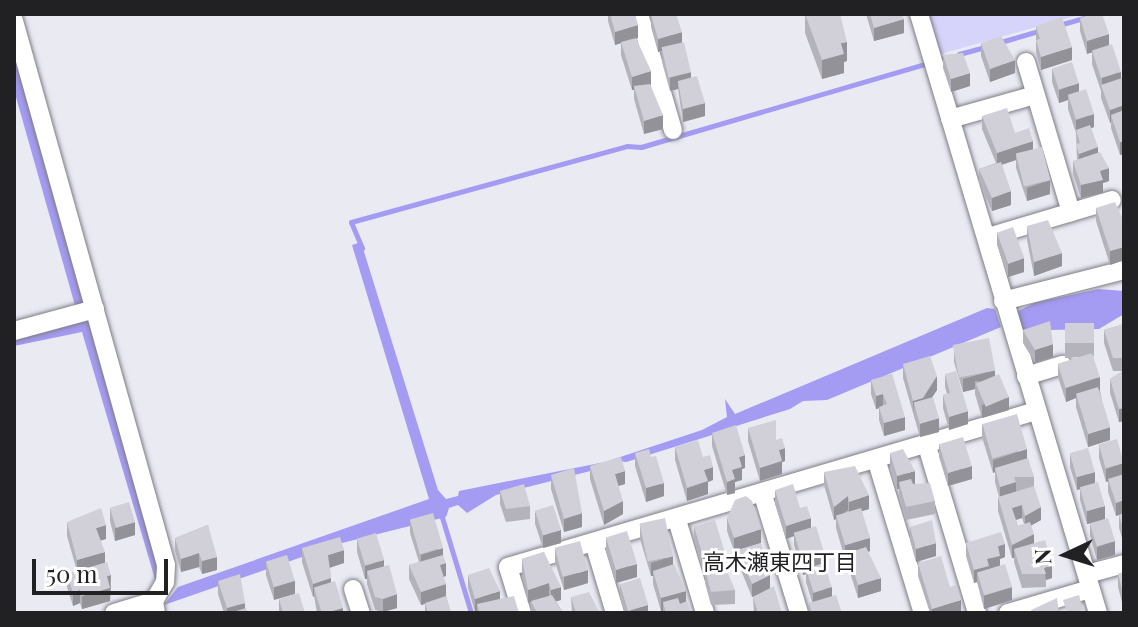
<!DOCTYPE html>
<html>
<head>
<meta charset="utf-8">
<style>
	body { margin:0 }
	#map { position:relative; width:1138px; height:627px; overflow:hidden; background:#eaeaf3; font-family:"Playfair Display","Noto Sans JP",serif }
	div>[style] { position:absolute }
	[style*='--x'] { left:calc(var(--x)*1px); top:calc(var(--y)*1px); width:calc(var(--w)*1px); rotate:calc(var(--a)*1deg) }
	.green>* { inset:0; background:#d6d4fb }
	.water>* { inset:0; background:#a49bf2 }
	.stream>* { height:5px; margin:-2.5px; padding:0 2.5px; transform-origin:2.5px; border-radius:2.5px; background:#a49bf2 }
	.roads { filter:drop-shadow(0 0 2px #7e7d85) drop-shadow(0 0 2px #7e7d85) }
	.minor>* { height:18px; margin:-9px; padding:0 9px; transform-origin:9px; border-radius:9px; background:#fff }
	.wall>* { inset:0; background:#b4b3bb }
	.shaded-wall>* { inset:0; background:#929298 }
	.building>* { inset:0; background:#d1d0d9; transform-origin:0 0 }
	span { translate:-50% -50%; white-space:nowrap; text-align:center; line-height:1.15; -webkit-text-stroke:6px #fff; paint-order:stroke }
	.neighbourhood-label { font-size:22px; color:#212124 }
	.frame { position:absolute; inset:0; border:16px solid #212124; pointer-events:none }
	.north { position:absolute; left:1026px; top:515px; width:80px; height:80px; -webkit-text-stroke:6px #fff; paint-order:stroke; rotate:266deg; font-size:22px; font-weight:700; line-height:32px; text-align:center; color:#212124 }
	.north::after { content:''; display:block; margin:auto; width:28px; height:36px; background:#212124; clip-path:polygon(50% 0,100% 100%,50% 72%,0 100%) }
	.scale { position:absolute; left:32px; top:559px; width:136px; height:36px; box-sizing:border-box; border:4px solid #212124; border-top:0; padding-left:10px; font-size:24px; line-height:28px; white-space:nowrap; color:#212124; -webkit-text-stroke:6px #fff; paint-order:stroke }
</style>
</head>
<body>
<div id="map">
	<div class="green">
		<div style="clip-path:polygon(926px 14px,1082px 14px,937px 55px)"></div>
	</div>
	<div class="water">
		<div style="clip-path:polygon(14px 46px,83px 292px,83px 307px,76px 309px,14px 90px)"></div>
		<div style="clip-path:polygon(361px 242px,438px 490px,446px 499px,458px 496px,459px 491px,605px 462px,702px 430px,727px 417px,725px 399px,735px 414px,987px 308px,995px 309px,1001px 327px,827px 400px,803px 401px,790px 409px,606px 467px,496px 495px,467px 513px,458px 505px,449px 508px,446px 517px,342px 543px,164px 605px,178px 587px,429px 499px,352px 245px)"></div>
		<div style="clip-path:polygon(1098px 289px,1124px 291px,1124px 314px,1099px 329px,1049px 330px,1020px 338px,1012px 314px,1034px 303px)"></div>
		<div style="clip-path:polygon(90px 320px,160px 569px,155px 579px,82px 332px,14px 346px,14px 336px)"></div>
	</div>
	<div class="stream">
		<div style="--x:1059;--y:25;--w:26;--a:-16"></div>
		<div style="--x:997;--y:43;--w:47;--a:-16.1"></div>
		<div style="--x:959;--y:54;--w:30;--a:-15"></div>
		<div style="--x:362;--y:248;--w:28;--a:-113"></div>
		<div style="--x:351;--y:222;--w:286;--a:-15.4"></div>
		<div style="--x:627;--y:146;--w:14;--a:4"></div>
		<div style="--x:641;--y:147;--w:321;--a:-16.3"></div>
		<div style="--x:625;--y:459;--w:90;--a:-17.4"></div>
		<div style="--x:441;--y:514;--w:103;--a:73.1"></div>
	</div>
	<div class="roads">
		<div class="minor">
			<div style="--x:639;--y:14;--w:121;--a:73.7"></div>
			<div style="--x:919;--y:14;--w:625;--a:73.36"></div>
			<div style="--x:14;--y:21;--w:565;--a:74.39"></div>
			<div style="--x:166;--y:565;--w:17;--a:93"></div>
			<div style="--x:165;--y:582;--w:22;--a:120"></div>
			<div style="--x:154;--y:601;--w:12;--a:81"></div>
			<div style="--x:1026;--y:62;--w:157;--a:73.3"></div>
			<div style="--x:950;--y:119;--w:88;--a:-15.8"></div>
			<div style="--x:991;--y:236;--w:126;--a:-16.6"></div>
			<div style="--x:1003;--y:301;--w:125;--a:-14.4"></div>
			<div style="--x:14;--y:331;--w:84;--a:-15.2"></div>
			<div style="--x:1026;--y:376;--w:38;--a:-17"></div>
			<div style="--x:927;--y:446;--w:174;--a:73.3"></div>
			<div style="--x:877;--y:462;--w:158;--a:73.1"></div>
			<div style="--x:763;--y:495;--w:123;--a:73"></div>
			<div style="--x:677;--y:520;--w:97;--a:73.2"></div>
			<div style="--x:594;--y:543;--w:73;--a:73.3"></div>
			<div style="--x:1087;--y:574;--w:38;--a:-15"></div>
			<div style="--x:353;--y:589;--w:25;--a:72"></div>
			<div style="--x:114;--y:613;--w:42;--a:-16.7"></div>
			<div style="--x:522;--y:613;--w:48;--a:-106.9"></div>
			<div style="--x:508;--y:567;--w:551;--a:-16.46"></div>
			<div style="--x:1008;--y:613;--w:85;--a:-16.3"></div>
		</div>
	</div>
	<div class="wall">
		<div style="clip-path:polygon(608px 14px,635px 14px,638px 38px,637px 39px,663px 129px,644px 134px,634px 99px,634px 90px,632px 90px,621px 55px,621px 43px,615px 45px,608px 21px)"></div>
		<div style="clip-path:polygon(651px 14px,682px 43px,691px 78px,705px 116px,683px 122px,678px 89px,670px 91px,662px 62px,662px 51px,658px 52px,651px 27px)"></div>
		<div style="clip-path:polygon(805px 14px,847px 61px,844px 62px,844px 73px,822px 79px,805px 33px)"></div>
		<div style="clip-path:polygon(866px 14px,902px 14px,904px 33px,874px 41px)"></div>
		<div style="clip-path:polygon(1080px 18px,1109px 46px,1124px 85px,1124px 154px,1120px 155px,1111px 128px,1111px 122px,1110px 123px,1101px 98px,1101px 91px,1092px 64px,1092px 52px,1087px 54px,1080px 31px)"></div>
		<div style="clip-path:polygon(1036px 26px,1072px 60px,1041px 70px,1036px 53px)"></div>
		<div style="clip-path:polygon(981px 43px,1015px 73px,990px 82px,981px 56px)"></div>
		<div style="clip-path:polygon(943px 55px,970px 86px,951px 92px,943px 68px)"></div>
		<div style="clip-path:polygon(1052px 69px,1079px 92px,1094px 127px,1091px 128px,1098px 153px,1109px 181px,1103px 183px,1103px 193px,1081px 198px,1073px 174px,1073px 161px,1077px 160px,1076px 133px,1068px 109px,1068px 100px,1059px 103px,1052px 82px)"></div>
		<div style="clip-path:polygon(982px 116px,1015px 133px,1033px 150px,1050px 194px,1027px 201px,1016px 168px,1016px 160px,1002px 165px,1011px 205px,992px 211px,979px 182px,979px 169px,996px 163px,982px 129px)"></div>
		<div style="clip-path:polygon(1096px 208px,1124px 222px,1124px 260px,1110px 265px,1096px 221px)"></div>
		<div style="clip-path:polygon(1027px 226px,1062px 266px,1034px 276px,1027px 240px)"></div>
		<div style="clip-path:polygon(997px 232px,1024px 272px,1008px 277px,997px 245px)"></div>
		<div style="clip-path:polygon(1094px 323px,1094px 356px,1093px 356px,1110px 440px,1088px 447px,1076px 407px,1076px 398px,1066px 402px,1058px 377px,1058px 364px,1080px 357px,1065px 358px,1065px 325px)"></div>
		<div style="clip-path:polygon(1124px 324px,1124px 371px,1113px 371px,1104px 343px,1104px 330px)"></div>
		<div style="clip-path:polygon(1023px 330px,1053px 357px,1035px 363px,1023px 343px)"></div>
		<div style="clip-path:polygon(954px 349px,995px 375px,1009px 410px,982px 418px,975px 394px,975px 389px,963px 392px,954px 362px)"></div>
		<div style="clip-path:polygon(903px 364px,937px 390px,932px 397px,939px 432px,920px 437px,903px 378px)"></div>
		<div style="clip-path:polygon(1124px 371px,1124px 421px,1119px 422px,1110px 393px,1110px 379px)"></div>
		<div style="clip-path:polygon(892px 374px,905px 430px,884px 436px,879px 420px,879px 408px,876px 409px,871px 394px,871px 380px)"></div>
		<div style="clip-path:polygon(945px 374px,968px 424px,949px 430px,943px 408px,943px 395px,947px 394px,945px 387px)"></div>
		<div style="clip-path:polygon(evenodd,982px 424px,1027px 458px,1034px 477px,1034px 486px,1041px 520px,1031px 525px,1034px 543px,1052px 578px,1046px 580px,1046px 587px,1022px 588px,1014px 562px,1014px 558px,1012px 558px,998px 511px,998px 497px,999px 497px,995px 482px,995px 472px,993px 473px,982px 437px,982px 424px,1022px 518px,1024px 524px,1018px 526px,1016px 520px,1022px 518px)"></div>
		<div style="clip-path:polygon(748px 428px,776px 440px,785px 461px,782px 462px,782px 474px,760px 481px,748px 441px)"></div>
		<div style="clip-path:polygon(712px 433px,745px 468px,742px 469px,742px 480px,735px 482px,735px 493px,727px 495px,712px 446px)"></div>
		<div style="clip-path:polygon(939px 444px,972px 479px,948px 486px,939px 457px)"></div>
		<div style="clip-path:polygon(1099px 445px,1124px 463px,1124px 545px,1119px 528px,1119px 515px,1116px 516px,1108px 492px,1108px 481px,1106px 482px,1099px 458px)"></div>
		<div style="clip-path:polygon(675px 447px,703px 457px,713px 480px,708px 482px,708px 494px,687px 501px,675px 460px)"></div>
		<div style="clip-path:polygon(635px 453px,651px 457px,664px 496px,646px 502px,635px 466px)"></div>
		<div style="clip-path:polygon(890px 453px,915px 484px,935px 501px,935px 514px,906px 520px,899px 496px,899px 489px,897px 489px,890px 466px)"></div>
		<div style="clip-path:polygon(1070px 453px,1095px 483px,1115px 555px,1097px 560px,1090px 536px,1090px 524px,1087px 524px,1080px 500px,1080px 489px,1077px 490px,1070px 467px)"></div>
		<div style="clip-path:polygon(590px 466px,625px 484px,618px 486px,623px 514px,604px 525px,590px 479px)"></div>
		<div style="clip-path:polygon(824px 472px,869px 509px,862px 511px,870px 551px,868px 552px,881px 591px,858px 598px,848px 566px,848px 558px,845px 559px,836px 528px,836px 519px,834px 520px,824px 485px)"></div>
		<div style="clip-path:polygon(551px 475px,582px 527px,564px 532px,551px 489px)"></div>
		<div style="clip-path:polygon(775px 490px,800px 508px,811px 527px,825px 566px,832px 596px,842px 613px,809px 613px,809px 603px,812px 602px,806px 582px,806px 574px,803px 575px,794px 545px,794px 536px,786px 539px,775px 503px)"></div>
		<div style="clip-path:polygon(500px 491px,530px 506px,530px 519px,506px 522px,500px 504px)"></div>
		<div style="clip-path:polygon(110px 508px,135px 535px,115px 541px,110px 521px)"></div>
		<div style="clip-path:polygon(535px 511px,561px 543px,543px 548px,535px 524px)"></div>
		<div style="clip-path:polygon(727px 518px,761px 543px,734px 551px,727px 531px)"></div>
		<div style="clip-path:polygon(410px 520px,443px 555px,446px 576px,443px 577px,446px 596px,451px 613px,425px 613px,425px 604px,421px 605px,409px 579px,409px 565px,419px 562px,410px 533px)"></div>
		<div style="clip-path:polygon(67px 522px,106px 539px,100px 540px,111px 588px,110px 601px,82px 609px,80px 603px,73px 606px,67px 587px,67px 574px,77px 571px,67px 536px)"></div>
		<div style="clip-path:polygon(208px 525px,217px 570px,202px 574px,199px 567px,181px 572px,175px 551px,175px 538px)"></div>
		<div style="clip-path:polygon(640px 525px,673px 565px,691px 613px,663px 613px,663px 611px,661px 611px,653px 584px,653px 576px,651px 576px,640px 539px)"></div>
		<div style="clip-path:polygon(694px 526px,724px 563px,703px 569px,694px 540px)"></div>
		<div style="clip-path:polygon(910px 527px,936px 556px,916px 562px,910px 540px)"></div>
		<div style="clip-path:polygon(606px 537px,637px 577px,616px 583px,606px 551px)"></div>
		<div style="clip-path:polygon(357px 539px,384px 566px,397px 608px,383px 612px,375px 610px,367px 584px,367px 579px,365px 579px,357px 552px)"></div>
		<div style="clip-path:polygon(966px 543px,1005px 557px,1000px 559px,1000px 566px,1012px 600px,984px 609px,977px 582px,974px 583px,966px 556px)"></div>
		<div style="clip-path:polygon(302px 548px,344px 563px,330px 568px,331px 583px,343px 613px,317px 613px,314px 596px,313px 597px,302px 562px)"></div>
		<div style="clip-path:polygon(555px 549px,588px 583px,564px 590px,555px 562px)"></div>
		<div style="clip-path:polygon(738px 550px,770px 588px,782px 613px,754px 613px,753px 597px,763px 592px,752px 597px,738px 563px)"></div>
		<div style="clip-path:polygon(544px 552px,561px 600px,556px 601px,563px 613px,531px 613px,531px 602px,528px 603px,522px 572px,522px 559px)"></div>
		<div style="clip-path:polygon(266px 562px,295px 581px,274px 600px,266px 575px)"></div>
		<div style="clip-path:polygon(918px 563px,950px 587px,961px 613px,930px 613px,918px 576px)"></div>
		<div style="clip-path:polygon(705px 569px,735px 590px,735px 604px,711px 605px,705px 583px)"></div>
		<div style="clip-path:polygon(1124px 572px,1124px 610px,1118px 587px,1118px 574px)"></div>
		<div style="clip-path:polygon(468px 575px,500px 599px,519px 613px,477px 613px,477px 611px,475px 612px,468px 588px)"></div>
		<div style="clip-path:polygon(218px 581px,245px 608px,248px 613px,224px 613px,218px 594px)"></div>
		<div style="clip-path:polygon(620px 584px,648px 613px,625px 613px,620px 597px)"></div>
		<div style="clip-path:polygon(571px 597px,600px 613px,572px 613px)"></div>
		<div style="clip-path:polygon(279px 599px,305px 613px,279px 613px)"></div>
	</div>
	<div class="shaded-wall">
		<div style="clip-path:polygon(904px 19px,904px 33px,874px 41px,874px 28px)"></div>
		<div style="clip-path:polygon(638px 25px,638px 38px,615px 45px,615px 32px)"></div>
		<div style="clip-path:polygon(682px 32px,682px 45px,658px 52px,658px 39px)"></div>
		<div style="clip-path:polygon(1109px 34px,1109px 47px,1087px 54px,1087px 41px)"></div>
		<div style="clip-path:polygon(847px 42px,847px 61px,844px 62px,844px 73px,822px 79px,822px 60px,841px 43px)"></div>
		<div style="clip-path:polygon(1072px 47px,1072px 60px,1041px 70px,1041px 57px)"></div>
		<div style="clip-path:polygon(1015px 60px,1015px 73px,990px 82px,990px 69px)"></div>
		<div style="clip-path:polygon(651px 71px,651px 85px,634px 86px,634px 90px,632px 90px,632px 77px)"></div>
		<div style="clip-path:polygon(691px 72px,691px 85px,678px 81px,678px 89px,670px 91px,670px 78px)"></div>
		<div style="clip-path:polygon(1121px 72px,1121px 85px,1102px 86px,1102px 78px)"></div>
		<div style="clip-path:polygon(970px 73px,970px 86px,951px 92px,951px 79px)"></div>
		<div style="clip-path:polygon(1079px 83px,1079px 96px,1068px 96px,1068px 100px,1059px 103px,1059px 90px)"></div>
		<div style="clip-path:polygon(705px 103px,705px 116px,683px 122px,683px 109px)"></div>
		<div style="clip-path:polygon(1124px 105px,1124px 118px,1111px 115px,1111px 122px,1110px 123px,1110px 110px)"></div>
		<div style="clip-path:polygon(1094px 114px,1094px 127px,1077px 133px,1076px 130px,1076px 133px,1076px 120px)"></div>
		<div style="clip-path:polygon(663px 115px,663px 129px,644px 134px,644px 121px)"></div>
		<div style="clip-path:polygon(1033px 141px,1033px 154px,1016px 155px,1016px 160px,997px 166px,997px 153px)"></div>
		<div style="clip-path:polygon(1124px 141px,1124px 154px,1120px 155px,1120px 142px)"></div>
		<div style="clip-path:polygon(1098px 147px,1098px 161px,1079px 167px,1079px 154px)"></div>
		<div style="clip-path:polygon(1109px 168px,1109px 181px,1103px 183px,1103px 193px,1081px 198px,1081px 185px,1100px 171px)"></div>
		<div style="clip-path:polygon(1050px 180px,1050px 194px,1027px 201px,1027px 188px)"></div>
		<div style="clip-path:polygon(1011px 191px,1011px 205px,992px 211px,992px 198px)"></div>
		<div style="clip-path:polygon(1124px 247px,1124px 260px,1110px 265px,1110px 251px)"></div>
		<div style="clip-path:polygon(1062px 253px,1062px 266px,1034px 276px,1034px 262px)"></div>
		<div style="clip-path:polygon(1024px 258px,1024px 272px,1008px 277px,1008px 264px)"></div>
		<div style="clip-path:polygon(1053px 344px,1053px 357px,1035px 363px,1035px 350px)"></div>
		<div style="clip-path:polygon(995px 370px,995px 383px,975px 381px,975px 389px,963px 392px,963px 379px)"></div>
		<div style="clip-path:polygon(937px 376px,937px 390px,923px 411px,914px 403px,913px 414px,913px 401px)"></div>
		<div style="clip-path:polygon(1100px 377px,1100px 390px,1077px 398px,1076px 394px,1076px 398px,1066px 402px,1066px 388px)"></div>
		<div style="clip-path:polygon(883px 394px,883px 407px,876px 409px,876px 396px)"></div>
		<div style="clip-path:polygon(1009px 397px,1009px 410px,982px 418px,982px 405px)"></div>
		<div style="clip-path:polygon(1124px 408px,1124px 421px,1119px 422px,1119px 409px)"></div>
		<div style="clip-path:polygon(968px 411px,968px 424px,949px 430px,949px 417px)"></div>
		<div style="clip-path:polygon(905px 417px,905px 430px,884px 436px,884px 423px)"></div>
		<div style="clip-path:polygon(939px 418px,939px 432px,920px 437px,920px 424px)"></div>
		<div style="clip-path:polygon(1110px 427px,1110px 440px,1088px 447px,1088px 434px)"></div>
		<div style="clip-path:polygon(785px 448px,785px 461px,782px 462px,782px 474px,760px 481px,760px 468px,779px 450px)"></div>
		<div style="clip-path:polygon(1027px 449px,1027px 462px,995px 468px,995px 472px,993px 473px,993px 460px)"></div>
		<div style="clip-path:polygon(745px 455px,745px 468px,742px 469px,742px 480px,735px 482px,735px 493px,727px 495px,727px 482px,732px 470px,739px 457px)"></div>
		<div style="clip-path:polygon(1124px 463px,1124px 476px,1106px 482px,1106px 469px)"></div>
		<div style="clip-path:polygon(972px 466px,972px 479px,948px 486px,948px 473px)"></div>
		<div style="clip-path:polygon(713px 467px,713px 480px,708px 482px,708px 494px,687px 501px,687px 488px,704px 470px)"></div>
		<div style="clip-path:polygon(625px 471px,625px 484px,615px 487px,615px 474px)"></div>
		<div style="clip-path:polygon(915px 471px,915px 484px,901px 488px,899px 482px,899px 489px,897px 489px,897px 476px)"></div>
		<div style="clip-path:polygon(1095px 472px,1095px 485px,1077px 490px,1077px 477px)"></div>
		<div style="clip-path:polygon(1016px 482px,1016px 495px,1000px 500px,1000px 487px)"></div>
		<div style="clip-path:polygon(664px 483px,664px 496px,646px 502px,646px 488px)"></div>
		<div style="clip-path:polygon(869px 495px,869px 509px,849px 515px,849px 502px)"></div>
		<div style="clip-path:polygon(848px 496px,848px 510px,837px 518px,836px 515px,836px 519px,834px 520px,834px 507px)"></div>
		<div style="clip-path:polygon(1124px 500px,1124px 513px,1116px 516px,1116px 503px)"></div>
		<div style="clip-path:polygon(623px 501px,623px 514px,604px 525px,604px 511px)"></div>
		<div style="clip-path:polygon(1022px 505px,1022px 518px,1012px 521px,1012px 508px)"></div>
		<div style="clip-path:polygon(1105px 506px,1105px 519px,1087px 524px,1087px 511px)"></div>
		<div style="clip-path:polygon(1041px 507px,1041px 520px,1025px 529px,1025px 516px)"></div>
		<div style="clip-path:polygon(582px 513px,582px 527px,564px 532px,564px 519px)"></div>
		<div style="clip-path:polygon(811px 518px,811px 531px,794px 532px,794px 536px,786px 539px,786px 526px)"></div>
		<div style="clip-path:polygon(135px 522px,135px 535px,115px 541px,115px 528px)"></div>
		<div style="clip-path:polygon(106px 525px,106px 539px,96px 542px,96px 528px)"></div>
		<div style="clip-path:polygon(761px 529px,761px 543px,734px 551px,734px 538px)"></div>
		<div style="clip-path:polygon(561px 530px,561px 543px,543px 548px,543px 535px)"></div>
		<div style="clip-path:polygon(1034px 534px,1034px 548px,1014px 549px,1014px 558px,1012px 558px,1012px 545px)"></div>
		<div style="clip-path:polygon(870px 538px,870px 551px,849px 557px,848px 553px,848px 558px,845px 559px,845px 545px)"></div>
		<div style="clip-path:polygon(1115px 541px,1115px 555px,1097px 560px,1097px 547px)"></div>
		<div style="clip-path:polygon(936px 543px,936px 556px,916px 562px,916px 549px)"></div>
		<div style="clip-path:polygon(1005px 544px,1005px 557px,1000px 559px,1000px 569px,977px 573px,977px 582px,974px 583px,974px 570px,987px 559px,998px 546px)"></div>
		<div style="clip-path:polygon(443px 548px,443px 561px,421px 568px,421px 555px)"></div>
		<div style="clip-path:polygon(344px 550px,344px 563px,328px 568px,328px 555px)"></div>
		<div style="clip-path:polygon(724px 550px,724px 563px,703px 569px,703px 556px)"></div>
		<div style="clip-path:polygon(105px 552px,105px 565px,77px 573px,77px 560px)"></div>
		<div style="clip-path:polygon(199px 553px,199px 567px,181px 572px,181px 559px)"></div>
		<div style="clip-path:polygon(825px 555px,825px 569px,806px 569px,806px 574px,803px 575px,803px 562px)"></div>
		<div style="clip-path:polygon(673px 556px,673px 570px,653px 571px,653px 576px,651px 576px,651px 563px)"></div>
		<div style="clip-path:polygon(217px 557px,217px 570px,202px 574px,202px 561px)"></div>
		<div style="clip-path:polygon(384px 560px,384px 573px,367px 571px,367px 579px,365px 579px,365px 566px)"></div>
		<div style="clip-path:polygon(446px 563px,446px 576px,440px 578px,440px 565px)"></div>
		<div style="clip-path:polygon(637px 564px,637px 577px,616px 583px,616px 570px)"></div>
		<div style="clip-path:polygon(1052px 565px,1052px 578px,1046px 580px,1044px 568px)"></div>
		<div style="clip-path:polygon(588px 570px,588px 583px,564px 590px,564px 577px)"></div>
		<div style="clip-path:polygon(111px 575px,110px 601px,82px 609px,82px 596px,107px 576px)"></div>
		<div style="clip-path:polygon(770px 575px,770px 589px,752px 597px,752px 584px)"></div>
		<div style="clip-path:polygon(331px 578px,331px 592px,314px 588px,314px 596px,313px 597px,313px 584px)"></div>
		<div style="clip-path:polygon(881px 578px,881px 591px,858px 598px,858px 585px)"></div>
		<div style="clip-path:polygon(295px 581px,295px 594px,274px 600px,274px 587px)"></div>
		<div style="clip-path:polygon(549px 583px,549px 597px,528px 603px,528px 590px)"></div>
		<div style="clip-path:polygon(446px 584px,446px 598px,421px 605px,421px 592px)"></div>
		<div style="clip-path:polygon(561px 587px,561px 600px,551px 603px,551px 590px)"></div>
		<div style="clip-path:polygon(832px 587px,832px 600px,813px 606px,813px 593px)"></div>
		<div style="clip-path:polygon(1012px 587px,1012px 600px,984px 609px,984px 595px)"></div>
		<div style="clip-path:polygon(80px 590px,80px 603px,73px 606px,73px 593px)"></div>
		<div style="clip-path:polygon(500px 591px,500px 604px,477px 604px,477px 611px,475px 612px,475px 599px)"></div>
		<div style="clip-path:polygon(686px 591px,686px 604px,663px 602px,663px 611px,661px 611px,661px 598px)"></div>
		<div style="clip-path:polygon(397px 594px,397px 608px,383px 612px,383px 599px)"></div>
		<div style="clip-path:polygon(961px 600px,961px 613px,932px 613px,932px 609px)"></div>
		<div style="clip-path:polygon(245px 603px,245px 613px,227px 613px,227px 608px)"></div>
		<div style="clip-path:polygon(648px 605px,648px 613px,628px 613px,628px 611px)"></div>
		<div style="clip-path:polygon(343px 608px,343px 613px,325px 613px)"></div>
	</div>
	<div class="building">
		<div style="clip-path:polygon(610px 14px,635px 14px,638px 25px,615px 32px)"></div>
		<div style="clip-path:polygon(651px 14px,676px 14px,682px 32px,658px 39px)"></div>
		<div style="clip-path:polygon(805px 14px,840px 14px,847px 42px,841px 43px,844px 54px,822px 60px)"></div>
		<div style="clip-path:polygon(870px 14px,902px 14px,904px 19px,874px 28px)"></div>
		<div style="clip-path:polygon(1092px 14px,1102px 14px,1109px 34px,1087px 41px,1080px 18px)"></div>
		<div style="clip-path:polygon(1062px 17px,1072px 47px,1041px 57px,1036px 40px,1040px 39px,1036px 26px)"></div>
		<div style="clip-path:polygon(1001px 36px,1015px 60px,990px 69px,981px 43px)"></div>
		<div style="clip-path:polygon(636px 38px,651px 71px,632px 77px,621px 42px)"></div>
		<div style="left:684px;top:42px;width:31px;height:23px;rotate:77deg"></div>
		<div style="left:1112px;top:44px;width:29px;height:21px;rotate:72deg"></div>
		<div style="clip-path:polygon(963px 53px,970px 73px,951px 79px,943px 55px)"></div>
		<div style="left:1072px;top:62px;width:22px;height:21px;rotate:72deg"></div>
		<div style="clip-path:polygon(697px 76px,705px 103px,683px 109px,678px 81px)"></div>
		<div style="clip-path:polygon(1122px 78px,1124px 85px,1124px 105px,1110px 110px,1101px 85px)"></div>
		<div style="clip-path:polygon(650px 84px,663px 115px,644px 121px,634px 86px)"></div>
		<div style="left:1086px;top:89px;width:26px;height:19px;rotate:72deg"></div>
		<div style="clip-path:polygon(1007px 108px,1015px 133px,1029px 128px,1033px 141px,997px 153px,982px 116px)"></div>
		<div style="clip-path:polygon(1124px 110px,1124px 141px,1120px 142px,1111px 115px)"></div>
		<div style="clip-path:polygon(1090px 125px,1098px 147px,1079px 154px,1076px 144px,1080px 143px,1076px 130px)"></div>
		<div style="left:1042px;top:147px;width:34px;height:27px;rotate:76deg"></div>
		<div style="clip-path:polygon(1100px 152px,1109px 168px,1100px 171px,1103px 180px,1081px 185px,1073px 161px)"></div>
		<div style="clip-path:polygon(1001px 162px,1011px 191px,992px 198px,979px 169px)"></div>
		<div style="clip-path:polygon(1115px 202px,1124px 222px,1124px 247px,1110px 251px,1096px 208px)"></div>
		<div style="clip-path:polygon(1048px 220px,1062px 253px,1034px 262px,1027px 226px)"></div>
		<div style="left:1013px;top:227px;width:33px;height:17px;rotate:70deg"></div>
		<div style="clip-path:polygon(1050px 321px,1053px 344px,1035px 350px,1023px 330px)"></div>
		<div style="left:1094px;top:323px;width:20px;height:29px;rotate:90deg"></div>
		<div style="clip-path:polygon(1124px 324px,1124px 358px,1113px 358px,1104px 330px)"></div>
		<div style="left:989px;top:338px;width:33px;height:37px;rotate:79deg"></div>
		<div style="left:1092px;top:353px;width:25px;height:36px;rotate:72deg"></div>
		<div style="clip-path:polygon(930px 356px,937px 376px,923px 398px,913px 401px,903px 364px)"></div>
		<div style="clip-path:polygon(956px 371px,968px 411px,949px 417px,943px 395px,950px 393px,945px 374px)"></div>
		<div style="clip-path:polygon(1122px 371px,1124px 371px,1124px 408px,1119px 409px,1110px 379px)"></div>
		<div style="clip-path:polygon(892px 374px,905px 417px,884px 423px,879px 407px,887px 404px,883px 394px,876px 396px,871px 380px)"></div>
		<div style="left:999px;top:374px;width:25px;height:25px;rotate:67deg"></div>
		<div style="left:1098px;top:387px;width:42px;height:23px;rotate:73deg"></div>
		<div style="left:933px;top:397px;width:22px;height:20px;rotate:74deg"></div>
		<div style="left:1017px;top:414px;width:36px;height:36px;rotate:74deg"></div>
		<div style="clip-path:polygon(776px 420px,776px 440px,782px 438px,785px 448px,779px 450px,782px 461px,760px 468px,748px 428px)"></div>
		<div style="clip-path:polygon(736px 425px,745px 455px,739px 457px,742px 467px,732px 470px,735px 479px,727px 482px,712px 433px)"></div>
		<div style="left:963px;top:437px;width:30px;height:25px;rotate:73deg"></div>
		<div style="left:1117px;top:439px;width:25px;height:19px;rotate:74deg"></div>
		<div style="clip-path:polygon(698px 440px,703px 457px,710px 455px,713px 467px,704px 470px,708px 481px,687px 488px,675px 447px)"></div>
		<div style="left:1088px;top:448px;width:25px;height:19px;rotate:74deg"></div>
		<div style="clip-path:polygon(649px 449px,651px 457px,656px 456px,664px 483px,646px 488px,635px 453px)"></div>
		<div style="clip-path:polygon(903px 449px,915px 471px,897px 476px,890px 453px)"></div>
		<div style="clip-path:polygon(621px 457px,625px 471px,615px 474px,623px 501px,604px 511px,590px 466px)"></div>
		<div style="clip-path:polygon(1028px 458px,1034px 477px,1014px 477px,1016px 482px,1000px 487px,995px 468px)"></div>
		<div style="clip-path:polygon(855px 466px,869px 495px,849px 502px,848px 496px,834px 507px,824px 472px)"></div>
		<div style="clip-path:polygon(574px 468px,582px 513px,564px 519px,551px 475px)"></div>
		<div style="clip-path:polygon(1124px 474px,1124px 500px,1116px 503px,1108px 479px)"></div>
		<div style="clip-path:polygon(911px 479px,913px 484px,930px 483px,935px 501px,906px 507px,899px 482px)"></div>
		<div style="left:1098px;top:482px;width:25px;height:19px;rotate:74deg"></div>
		<div style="clip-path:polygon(524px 484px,530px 506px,506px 509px,500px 491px)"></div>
		<div style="clip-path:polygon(793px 484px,800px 508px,807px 506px,811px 518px,786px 526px,775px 490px)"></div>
		<div style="clip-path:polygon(1034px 486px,1041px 507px,1025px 516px,1022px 505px,1012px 508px,1018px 526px,1030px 522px,1034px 534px,1012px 545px,998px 497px)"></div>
		<div style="clip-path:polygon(746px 496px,752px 501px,761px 529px,734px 538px,727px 518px,735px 500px)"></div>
		<div style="left:129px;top:502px;width:21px;height:20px;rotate:73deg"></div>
		<div style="left:553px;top:505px;width:26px;height:19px;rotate:72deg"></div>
		<div style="clip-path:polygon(101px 508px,106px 525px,96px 528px,105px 552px,77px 560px,67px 522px)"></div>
		<div style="left:861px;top:508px;width:31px;height:26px;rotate:73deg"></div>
		<div style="left:433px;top:513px;width:36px;height:24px;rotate:74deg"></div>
		<div style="clip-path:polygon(1124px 513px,1124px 532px,1119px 515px)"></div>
		<div style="left:665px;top:518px;width:39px;height:26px;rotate:78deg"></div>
		<div style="left:1108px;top:518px;width:24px;height:19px;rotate:73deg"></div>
		<div style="left:715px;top:520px;width:31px;height:22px;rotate:73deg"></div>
		<div style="clip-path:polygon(932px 520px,936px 543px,916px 549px,910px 527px)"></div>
		<div style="clip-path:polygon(208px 525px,217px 557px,202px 561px,199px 553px,181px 559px,175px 538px)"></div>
		<div style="left:816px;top:526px;width:30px;height:23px;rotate:73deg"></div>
		<div style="left:627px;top:531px;width:34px;height:22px;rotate:73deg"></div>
		<div style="clip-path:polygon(1001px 532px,1005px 544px,998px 546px,1000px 556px,987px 559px,989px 566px,974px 570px,966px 543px)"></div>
		<div style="left:376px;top:533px;width:28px;height:20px;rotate:73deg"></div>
		<div style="clip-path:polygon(340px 537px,344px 550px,328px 555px,331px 578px,313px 584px,302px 548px)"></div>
		<div style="clip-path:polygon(1045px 540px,1052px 565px,1044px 568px,1046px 574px,1022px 574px,1014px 549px)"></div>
		<div style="left:580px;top:541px;width:30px;height:26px;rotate:75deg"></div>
		<div style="clip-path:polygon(761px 543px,770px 575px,752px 584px,738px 550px)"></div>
		<div style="clip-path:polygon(866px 547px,881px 578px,858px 585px,848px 553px)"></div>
		<div style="clip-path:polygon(544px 552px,561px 587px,551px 590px,549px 583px,528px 590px,522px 559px)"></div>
		<div style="left:287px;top:555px;width:27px;height:22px;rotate:73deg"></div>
		<div style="clip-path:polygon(443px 555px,446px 563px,440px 565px,446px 584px,421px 592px,409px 565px)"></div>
		<div style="clip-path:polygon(941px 556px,950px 587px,956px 585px,961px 600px,932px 609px,918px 563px)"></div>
		<div style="clip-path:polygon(107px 562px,111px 575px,107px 576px,110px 588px,82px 596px,80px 590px,73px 593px,67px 574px)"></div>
		<div style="left:824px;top:563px;width:25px;height:19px;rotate:72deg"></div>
		<div style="clip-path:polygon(674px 564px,686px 591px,661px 598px,653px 571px)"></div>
		<div style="clip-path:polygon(724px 564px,735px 590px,711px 592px,705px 569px)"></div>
		<div style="left:1005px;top:564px;width:24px;height:29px;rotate:73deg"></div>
		<div style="clip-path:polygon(389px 565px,397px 594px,383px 599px,375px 597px,367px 571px)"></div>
		<div style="clip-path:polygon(489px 568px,500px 591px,475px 599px,468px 575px)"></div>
		<div style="clip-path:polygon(1124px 572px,1124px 597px,1118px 574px)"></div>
		<div style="clip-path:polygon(240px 574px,245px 603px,227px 608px,218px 581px)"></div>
		<div style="left:640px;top:578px;width:28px;height:21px;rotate:73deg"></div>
		<div style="left:335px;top:581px;width:28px;height:22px;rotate:73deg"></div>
		<div style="clip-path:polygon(774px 586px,782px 613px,758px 613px,753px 597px)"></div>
		<div style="clip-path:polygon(589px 592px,600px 613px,576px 613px,571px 597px)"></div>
		<div style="clip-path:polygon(299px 593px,305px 613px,283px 613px,279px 599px)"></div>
		<div style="clip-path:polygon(552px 595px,563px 613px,537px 613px,531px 601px)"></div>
		<div style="clip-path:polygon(836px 595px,842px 613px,812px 613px,809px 603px)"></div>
		<div style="clip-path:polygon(1079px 595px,1083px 610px,1073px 613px,1067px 613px,1063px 600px)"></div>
		<div style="clip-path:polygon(446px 596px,451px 613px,428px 613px,425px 603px)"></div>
		<div style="clip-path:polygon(514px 596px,519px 613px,480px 613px,477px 604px)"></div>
		<div style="clip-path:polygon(678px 598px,680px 604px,687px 601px,691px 613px,666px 613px,663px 602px)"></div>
		<div style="clip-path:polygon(1057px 598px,1059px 613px,1032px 613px,1031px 610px)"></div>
		<div style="clip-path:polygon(246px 608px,248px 613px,230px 613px)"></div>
	</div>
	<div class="neighbourhood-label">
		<span style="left:780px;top:562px">高木瀬東四丁目</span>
	</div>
	<div class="frame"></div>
	<div class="north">N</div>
	<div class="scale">50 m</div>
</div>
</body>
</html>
